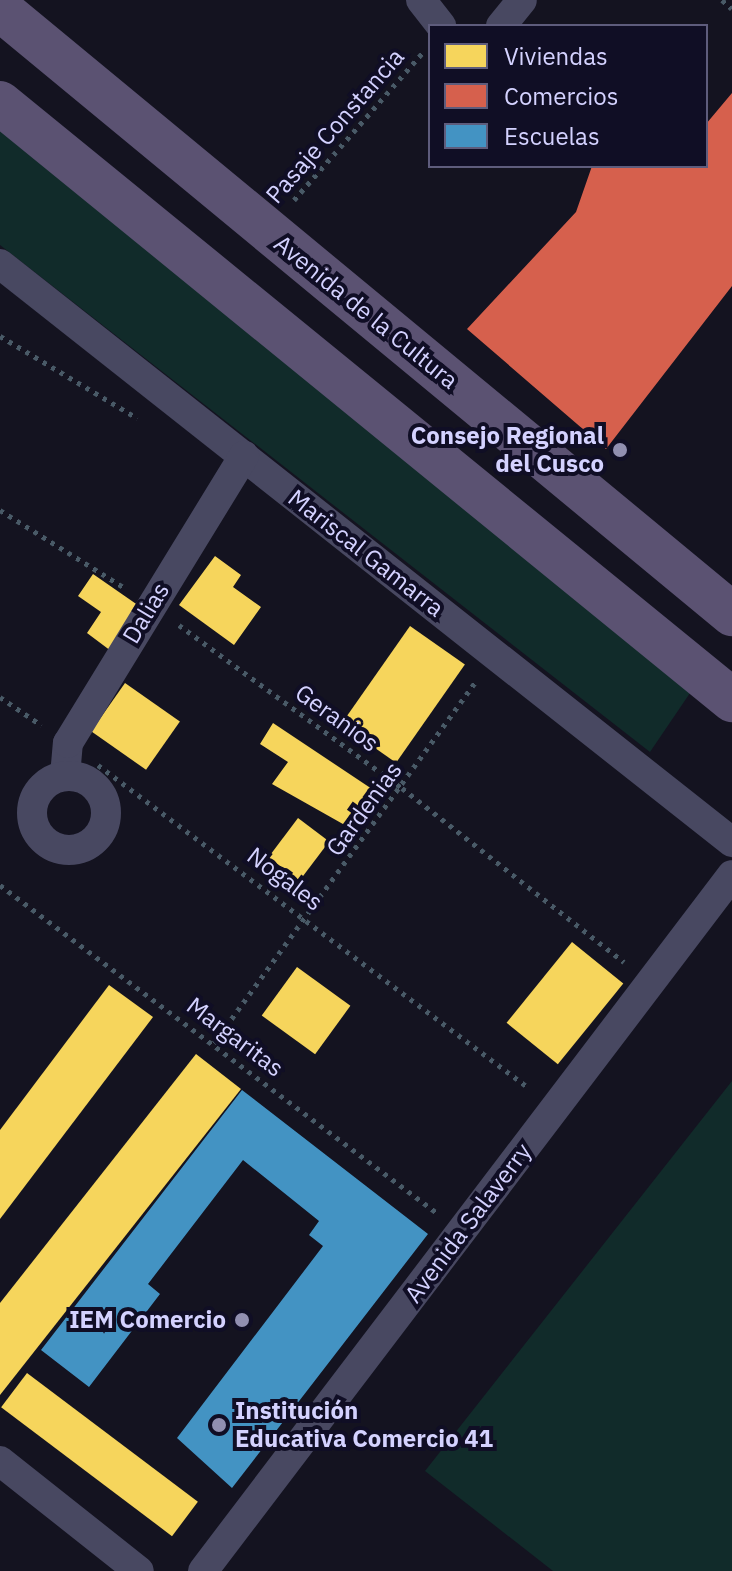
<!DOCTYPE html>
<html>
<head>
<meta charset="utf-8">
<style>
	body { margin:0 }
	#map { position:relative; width:732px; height:1571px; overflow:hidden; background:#141320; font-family:"IBM Plex Sans",sans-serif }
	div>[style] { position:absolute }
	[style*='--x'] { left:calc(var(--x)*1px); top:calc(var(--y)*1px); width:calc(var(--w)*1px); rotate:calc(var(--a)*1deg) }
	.green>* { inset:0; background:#112b2a }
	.homes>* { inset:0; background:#f6d55c; transform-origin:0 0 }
	.shops>* { inset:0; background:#d6604d }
	.schools>* { inset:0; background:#4393c3 }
	.path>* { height:5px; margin-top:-2.5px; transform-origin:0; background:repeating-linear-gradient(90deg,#495a67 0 4px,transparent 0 10px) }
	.minor>* { height:30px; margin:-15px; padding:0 15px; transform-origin:15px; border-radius:15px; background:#484861 }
	.minor>.ring { margin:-15px; padding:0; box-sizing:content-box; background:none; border:30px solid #484861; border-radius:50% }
	.primary>* { height:44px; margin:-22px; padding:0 22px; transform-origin:22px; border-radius:22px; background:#5b5272 }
	.dots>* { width:22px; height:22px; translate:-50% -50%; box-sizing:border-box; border:4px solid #100e25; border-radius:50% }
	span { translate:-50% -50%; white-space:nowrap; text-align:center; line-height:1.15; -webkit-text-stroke:8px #100e25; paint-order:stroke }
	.street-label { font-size:24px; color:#d4d2ff }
	.poi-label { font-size:24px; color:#d4d2ff; font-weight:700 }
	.right { translate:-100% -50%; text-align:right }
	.left { translate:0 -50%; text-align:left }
	.legend { position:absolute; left:428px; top:24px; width:280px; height:144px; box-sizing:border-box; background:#100e25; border:2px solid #5e5c7c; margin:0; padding:10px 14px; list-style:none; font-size:24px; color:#d4d2ff }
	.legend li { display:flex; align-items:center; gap:16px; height:40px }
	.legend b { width:40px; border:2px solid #5e5c7c }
</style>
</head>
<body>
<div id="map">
	<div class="green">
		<div style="clip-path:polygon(0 129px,690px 693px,650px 752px,0 245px)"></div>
		<div style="clip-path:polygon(732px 1081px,732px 1571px,553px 1571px,425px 1471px)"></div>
	</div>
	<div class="homes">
		<div style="clip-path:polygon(215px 556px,241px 575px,233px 587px,261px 607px,234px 645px,179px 605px)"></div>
		<div style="clip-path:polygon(93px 574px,142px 608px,111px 651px,87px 633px,101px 612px,78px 596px)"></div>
		<div style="left:410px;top:626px;width:67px;height:120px;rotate:35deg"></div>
		<div style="left:125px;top:683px;width:67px;height:59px;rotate:35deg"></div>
		<div style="clip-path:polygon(273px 723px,375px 791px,350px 828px,272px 784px,288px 762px,260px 744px)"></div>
		<div style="left:298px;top:818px;width:39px;height:49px;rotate:37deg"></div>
		<div style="left:572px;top:942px;width:66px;height:104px;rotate:39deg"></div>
		<div style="left:297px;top:967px;width:66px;height:60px;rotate:36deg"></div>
		<div style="clip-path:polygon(109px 985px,153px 1017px,0 1219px,0 1130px)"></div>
		<div style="clip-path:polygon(196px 1054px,241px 1089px,0 1395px,0 1303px)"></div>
		<div style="left:27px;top:1373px;width:214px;height:43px;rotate:37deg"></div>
	</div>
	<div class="shops">
		<div style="clip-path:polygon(732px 93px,732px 286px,606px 449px,467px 329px,576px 212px,592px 166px,706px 166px,706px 124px)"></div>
	</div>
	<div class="schools">
		<div style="clip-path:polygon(242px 1090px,428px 1234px,232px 1488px,177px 1438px,323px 1246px,309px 1235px,319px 1221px,243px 1160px,148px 1284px,160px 1294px,89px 1387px,41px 1350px)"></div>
	</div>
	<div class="path">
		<div style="--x:722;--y:0;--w:13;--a:42"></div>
		<div style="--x:294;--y:200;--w:198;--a:-48.9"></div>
		<div style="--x:0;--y:336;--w:160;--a:30.9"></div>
		<div style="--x:0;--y:510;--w:147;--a:32"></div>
		<div style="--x:179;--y:625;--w:276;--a:36.2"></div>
		<div style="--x:402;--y:788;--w:282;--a:38.1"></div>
		<div style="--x:0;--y:697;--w:50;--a:34.3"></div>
		<div style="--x:98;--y:765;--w:539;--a:36.85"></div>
		<div style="--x:0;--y:885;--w:546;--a:36.89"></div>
		<div style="--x:214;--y:1043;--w:447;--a:-54.1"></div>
	</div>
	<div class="minor">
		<div style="--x:421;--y:0;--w:33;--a:52"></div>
		<div style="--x:501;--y:26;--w:33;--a:-51"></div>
		<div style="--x:0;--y:264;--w:933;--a:38.3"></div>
		<div style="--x:65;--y:776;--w:33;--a:-85"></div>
		<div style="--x:68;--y:743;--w:337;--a:-58.5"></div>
		<div class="ring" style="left:32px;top:776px;width:44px;height:44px"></div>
		<div style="--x:0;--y:1461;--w:177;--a:38.4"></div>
		<div style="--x:203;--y:1571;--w:874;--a:-52.76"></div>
	</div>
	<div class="primary">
		<div style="--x:0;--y:9;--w:950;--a:39.57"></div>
		<div style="--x:0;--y:103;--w:945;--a:39.2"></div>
	</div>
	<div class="dots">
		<div style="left:620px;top:450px;background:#918fb1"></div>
		<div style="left:242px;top:1320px;background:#918fb1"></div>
		<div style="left:219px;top:1425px;background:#918fb1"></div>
	</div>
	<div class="street-label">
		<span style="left:335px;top:126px;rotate:-49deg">Pasaje Constancia</span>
		<span style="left:366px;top:312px;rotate:39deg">Avenida de la Cultura</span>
		<span style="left:366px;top:553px;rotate:38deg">Mariscal Gamarra</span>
		<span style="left:146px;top:613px;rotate:-59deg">Dalias</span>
		<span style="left:337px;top:718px;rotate:36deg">Geranios</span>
		<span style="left:364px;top:809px;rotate:-54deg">Gardenias</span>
		<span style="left:285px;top:879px;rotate:37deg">Nogales</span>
		<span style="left:235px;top:1037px;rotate:37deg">Margaritas</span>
		<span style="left:468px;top:1223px;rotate:-53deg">Avenida Salaverry</span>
	</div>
	<div class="poi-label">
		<span class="right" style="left:604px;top:450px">Consejo Regional<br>del Cusco</span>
		<span class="right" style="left:226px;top:1320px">IEM Comercio</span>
		<span class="left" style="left:235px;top:1425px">Institución<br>Educativa Comercio 41</span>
	</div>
	<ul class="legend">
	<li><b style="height:22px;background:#f6d55c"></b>Viviendas</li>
	<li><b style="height:22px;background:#d6604d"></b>Comercios</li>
	<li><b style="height:22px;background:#4393c3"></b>Escuelas</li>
	</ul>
</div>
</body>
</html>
